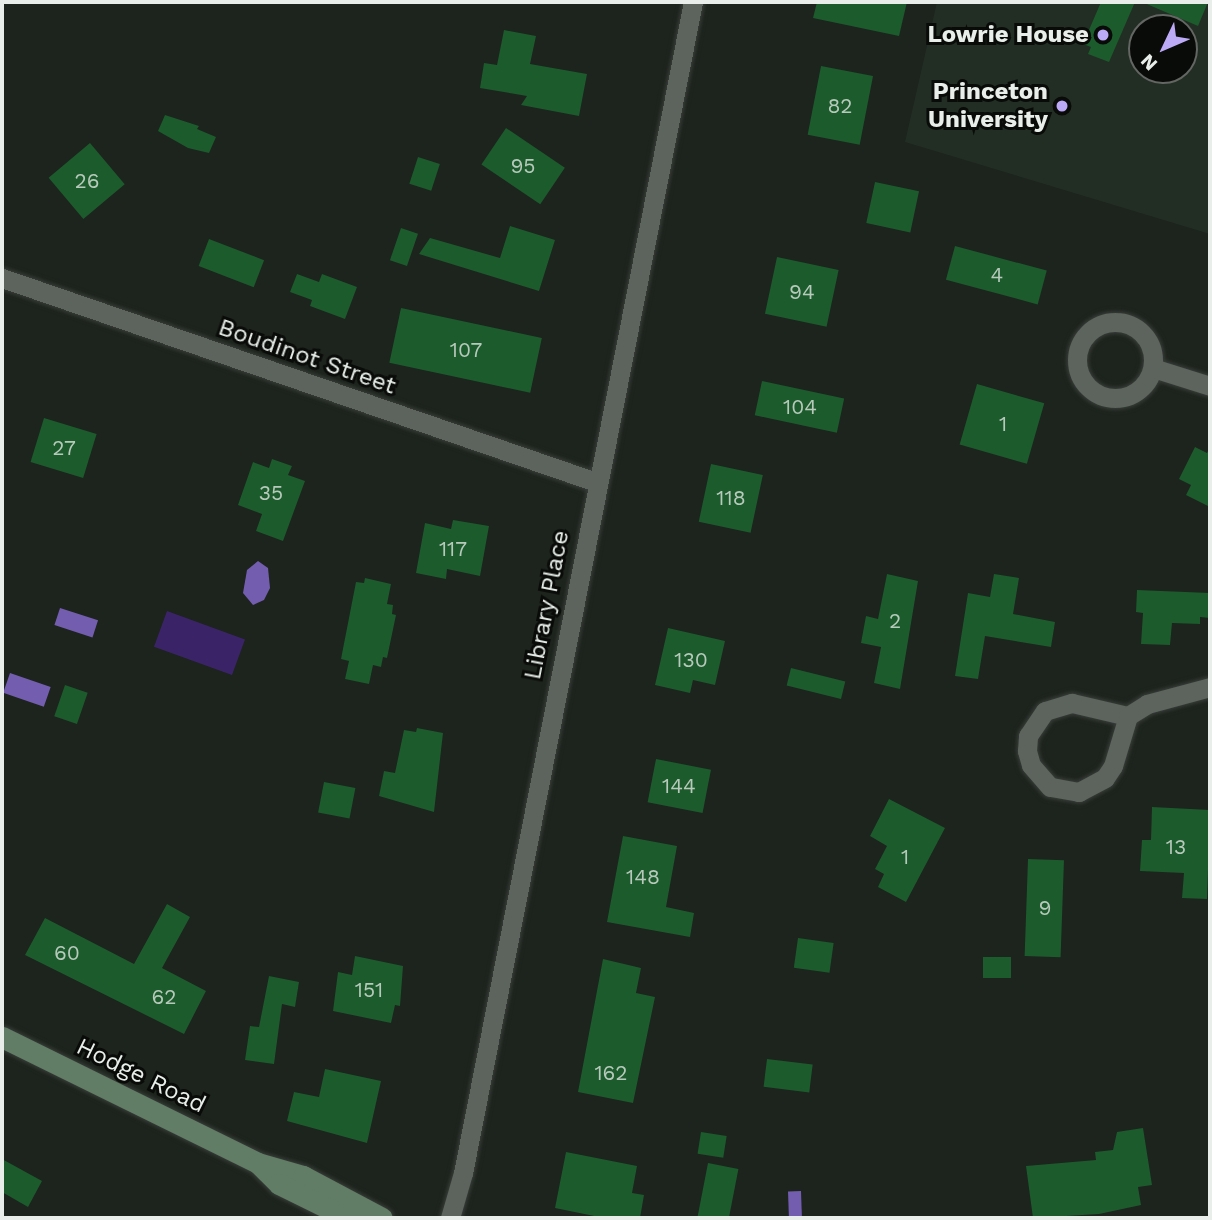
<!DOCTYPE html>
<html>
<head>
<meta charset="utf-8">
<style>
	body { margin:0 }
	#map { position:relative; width:1212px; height:1220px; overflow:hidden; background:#1d231d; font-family:"Work Sans",sans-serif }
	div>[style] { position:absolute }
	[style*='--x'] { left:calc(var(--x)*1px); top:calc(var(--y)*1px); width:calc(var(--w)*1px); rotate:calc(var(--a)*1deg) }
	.built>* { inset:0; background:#222e24 }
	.green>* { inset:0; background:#3a2467; transform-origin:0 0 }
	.water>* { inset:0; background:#735dae; transform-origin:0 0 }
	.building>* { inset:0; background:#1c5b2c; transform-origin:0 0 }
	.roads { filter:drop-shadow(0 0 2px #393e3a) drop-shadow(0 0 2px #393e3a) }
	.street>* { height:19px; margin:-9.5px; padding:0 9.5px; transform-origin:9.5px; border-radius:9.5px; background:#5d645e }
	.street>.ring { margin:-9.5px; padding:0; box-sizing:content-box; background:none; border:19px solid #5d645e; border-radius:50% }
	.secondary>* { height:21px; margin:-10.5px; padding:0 10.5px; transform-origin:10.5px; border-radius:10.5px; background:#627d66 }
	.dots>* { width:19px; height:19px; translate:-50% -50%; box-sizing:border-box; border:4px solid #090b09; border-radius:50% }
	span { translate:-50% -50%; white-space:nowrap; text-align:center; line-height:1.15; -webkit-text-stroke:6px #090b09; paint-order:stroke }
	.number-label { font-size:21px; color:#b6c9ba }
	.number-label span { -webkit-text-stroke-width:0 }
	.poi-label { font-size:24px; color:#e9eeea; font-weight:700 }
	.right { translate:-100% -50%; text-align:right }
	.street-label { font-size:24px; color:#e9eeea }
	.frame { position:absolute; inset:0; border:4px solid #e9eeea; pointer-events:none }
	.north { position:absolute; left:1128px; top:14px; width:70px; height:70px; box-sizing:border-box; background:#090b09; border:2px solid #636663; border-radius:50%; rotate:226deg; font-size:19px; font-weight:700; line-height:28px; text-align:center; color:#e9eeea }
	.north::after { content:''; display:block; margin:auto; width:24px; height:32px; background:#bcaaf6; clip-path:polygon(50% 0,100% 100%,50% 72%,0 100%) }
</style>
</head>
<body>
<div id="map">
	<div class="built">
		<div style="clip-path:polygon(evenodd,937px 2px,1210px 2px,1210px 234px,905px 142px,937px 2px,1142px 28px,1184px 28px,1184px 70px,1142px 70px,1142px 28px)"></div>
	</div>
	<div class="green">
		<div style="left:167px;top:611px;width:83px;height:38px;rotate:20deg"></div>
	</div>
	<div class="water">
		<div style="clip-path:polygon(258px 561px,268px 568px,270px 588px,264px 600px,253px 605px,243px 593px,247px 570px)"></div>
		<div style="left:60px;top:608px;width:40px;height:18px;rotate:18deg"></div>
		<div style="left:10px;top:673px;width:43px;height:21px;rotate:19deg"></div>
		<div style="left:801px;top:1191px;width:27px;height:13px;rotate:88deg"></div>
	</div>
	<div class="building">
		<div style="clip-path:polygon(817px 2px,907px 2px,899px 36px,813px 18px)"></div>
		<div style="clip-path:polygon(1101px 2px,1135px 2px,1109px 62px,1088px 54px,1091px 47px,1083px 44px)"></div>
		<div style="clip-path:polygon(1142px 2px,1208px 2px,1198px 26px)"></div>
		<div style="clip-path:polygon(504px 30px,536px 36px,530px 64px,587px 74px,579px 116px,521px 105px,527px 96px,480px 88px,484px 63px,497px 65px)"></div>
		<div style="left:821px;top:66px;width:53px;height:70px;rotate:11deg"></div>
		<div style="clip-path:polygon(165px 115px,199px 126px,197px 129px,216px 137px,209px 153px,188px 148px,158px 131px)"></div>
		<div style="left:506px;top:128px;width:71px;height:44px;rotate:34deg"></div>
		<div style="left:90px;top:143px;width:54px;height:54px;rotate:50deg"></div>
		<div style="left:418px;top:157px;width:23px;height:28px;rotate:18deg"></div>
		<div style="left:875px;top:182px;width:45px;height:42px;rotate:12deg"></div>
		<div style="clip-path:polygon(510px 226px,555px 240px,539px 291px,419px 254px,430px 238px,500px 258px)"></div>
		<div style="left:401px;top:228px;width:18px;height:34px;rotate:19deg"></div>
		<div style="left:209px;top:239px;width:59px;height:29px;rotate:21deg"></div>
		<div style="left:955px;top:246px;width:95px;height:35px;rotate:15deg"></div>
		<div style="left:777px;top:257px;width:63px;height:58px;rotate:12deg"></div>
		<div style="clip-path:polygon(297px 274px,319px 282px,322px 274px,357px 287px,345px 319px,310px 306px,312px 300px,290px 292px)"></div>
		<div style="left:401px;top:308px;width:144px;height:56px;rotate:12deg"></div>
		<div style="left:762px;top:381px;width:84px;height:35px;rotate:12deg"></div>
		<div style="left:977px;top:384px;width:70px;height:63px;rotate:16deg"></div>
		<div style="left:44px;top:418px;width:55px;height:46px;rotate:17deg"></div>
		<div style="clip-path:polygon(1195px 447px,1207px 453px,1210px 447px,1210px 507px,1186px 495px,1191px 485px,1179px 479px)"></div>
		<div style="clip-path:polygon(272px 459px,292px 466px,288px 475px,305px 481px,283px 541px,256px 531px,262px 514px,238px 505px,253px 462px,269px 468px)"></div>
		<div style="left:711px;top:464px;width:53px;height:59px;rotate:12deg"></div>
		<div style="clip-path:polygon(453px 520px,489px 526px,480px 576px,447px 569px,446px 579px,416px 573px,425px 523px,451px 529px)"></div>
		<div style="clip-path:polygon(887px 574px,918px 581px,900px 689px,874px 683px,881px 647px,861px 643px,866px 616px,878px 619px)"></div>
		<div style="clip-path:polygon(994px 574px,1019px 578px,1013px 614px,1055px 622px,1051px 647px,985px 636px,978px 679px,955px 676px,968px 593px,990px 597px)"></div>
		<div style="clip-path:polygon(365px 578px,391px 584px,387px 604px,393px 605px,392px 614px,396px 615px,387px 658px,383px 657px,381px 667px,373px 665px,369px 684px,345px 679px,349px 661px,341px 659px,356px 582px,364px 583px)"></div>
		<div style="clip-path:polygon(1137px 590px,1210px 593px,1210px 618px,1200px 617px,1200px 624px,1172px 623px,1170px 645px,1141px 644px,1143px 613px,1136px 612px)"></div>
		<div style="clip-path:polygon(668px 628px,725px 641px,715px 685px,693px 680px,690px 693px,655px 685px)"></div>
		<div style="left:791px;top:668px;width:56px;height:18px;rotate:14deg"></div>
		<div style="left:65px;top:685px;width:24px;height:33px;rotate:19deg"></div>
		<div style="clip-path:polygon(417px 728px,443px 733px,434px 812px,379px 796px,384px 771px,395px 773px,404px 730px,416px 732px)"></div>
		<div style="left:656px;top:759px;width:56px;height:44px;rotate:11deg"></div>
		<div style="left:324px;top:782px;width:32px;height:31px;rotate:11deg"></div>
		<div style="clip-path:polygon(889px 799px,945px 828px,906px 902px,878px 887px,884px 874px,875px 869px,887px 846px,870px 836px)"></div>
		<div style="clip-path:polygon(1152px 807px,1210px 810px,1207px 899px,1182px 898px,1184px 873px,1140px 871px,1142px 840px,1151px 840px)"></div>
		<div style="clip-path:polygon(623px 836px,677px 846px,666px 907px,694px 913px,690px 937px,607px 922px)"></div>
		<div style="left:1028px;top:859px;width:36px;height:97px;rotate:2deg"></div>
		<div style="clip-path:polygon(167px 904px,190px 917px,162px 968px,206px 991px,184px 1034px,25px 955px,45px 918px,134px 964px)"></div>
		<div style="left:798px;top:938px;width:36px;height:30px;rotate:8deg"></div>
		<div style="clip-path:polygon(355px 956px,403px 966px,400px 1006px,395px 1005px,391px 1023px,333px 1011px,338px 972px,352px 975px)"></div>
		<div style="left:1011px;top:957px;width:21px;height:28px;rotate:90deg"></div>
		<div style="clip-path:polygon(603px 959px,641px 968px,636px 993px,655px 997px,633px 1103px,578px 1092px)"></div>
		<div style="clip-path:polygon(269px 976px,299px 982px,295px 1007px,282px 1004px,274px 1064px,245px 1060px,250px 1026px,259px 1027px)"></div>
		<div style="left:767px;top:1059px;width:46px;height:28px;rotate:7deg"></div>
		<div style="clip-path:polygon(325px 1069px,381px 1081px,367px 1143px,287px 1121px,294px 1092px,319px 1097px)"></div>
		<div style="clip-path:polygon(1143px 1128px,1152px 1185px,1138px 1187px,1141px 1205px,1099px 1214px,1033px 1218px,1026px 1166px,1096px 1160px,1095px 1152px,1113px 1150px,1117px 1132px)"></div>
		<div style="left:701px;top:1132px;width:26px;height:22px;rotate:9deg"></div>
		<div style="clip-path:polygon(566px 1152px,637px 1166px,632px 1193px,644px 1195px,640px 1218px,604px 1218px,555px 1208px)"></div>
		<div style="clip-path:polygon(2px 1159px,42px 1181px,28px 1207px,2px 1192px)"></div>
		<div style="left:708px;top:1163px;width:31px;height:56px;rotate:11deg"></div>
	</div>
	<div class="roads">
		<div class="street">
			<div style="--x:2;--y:278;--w:628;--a:18.95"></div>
			<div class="ring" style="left:1077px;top:322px;width:57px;height:57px"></div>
			<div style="--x:1153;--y:368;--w:60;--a:17.5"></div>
			<div style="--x:1072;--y:703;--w:57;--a:13.1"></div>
			<div style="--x:1128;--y:716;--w:52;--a:106.7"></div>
			<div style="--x:1113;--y:766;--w:14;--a:124"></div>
			<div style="--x:1105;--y:778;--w:30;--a:152"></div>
			<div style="--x:1079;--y:792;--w:29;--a:-170"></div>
			<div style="--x:1050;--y:787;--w:29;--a:-131"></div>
			<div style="--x:1031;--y:765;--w:15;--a:-106"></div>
			<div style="--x:1027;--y:751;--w:15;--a:-86"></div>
			<div style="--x:1028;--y:736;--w:30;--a:-56"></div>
			<div style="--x:1045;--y:711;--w:28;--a:-17"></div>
			<div style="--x:1128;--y:716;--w:22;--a:-32"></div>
			<div style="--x:1147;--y:704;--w:65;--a:-15.1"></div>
			<div style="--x:450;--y:1218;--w:47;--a:-73.9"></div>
			<div style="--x:463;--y:1173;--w:1193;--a:-78.89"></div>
		</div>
		<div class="secondary">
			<div style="--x:2;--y:1037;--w:285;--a:26.2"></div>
			<div style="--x:258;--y:1163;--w:47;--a:16.1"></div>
			<div style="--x:303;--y:1176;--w:89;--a:28"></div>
			<div style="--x:259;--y:1164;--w:28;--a:45"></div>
			<div style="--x:279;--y:1184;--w:77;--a:26.2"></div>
		</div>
	</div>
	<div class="dots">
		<div style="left:1103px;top:35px;background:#bcaaf6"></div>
		<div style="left:1062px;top:106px;background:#bcaaf6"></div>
	</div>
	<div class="number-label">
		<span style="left:840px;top:106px">82</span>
		<span style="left:523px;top:166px">95</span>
		<span style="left:87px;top:181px">26</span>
		<span style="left:997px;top:275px">4</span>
		<span style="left:802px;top:292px">94</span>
		<span style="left:466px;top:350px">107</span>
		<span style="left:800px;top:407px">104</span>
		<span style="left:1003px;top:424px">1</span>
		<span style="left:64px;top:448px">27</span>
		<span style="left:271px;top:493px">35</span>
		<span style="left:731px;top:498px">118</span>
		<span style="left:453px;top:549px">117</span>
		<span style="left:895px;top:621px">2</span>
		<span style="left:691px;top:660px">130</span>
		<span style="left:679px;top:786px">144</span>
		<span style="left:1176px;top:847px">13</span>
		<span style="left:905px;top:857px">1</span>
		<span style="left:643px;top:877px">148</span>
		<span style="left:1045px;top:908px">9</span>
		<span style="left:67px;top:953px">60</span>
		<span style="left:369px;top:990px">151</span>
		<span style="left:164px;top:997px">62</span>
		<span style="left:611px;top:1073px">162</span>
	</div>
	<div class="poi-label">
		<span class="right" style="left:1089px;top:35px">Lowrie House</span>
		<span class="right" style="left:1048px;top:106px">Princeton<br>University</span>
	</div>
	<div class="street-label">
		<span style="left:307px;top:357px;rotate:19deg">Boudinot Street</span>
		<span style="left:547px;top:605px;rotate:-79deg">Library Place</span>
		<span style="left:141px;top:1076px;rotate:26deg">Hodge Road</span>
	</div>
	<div class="frame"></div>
	<div class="north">N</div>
</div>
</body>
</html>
